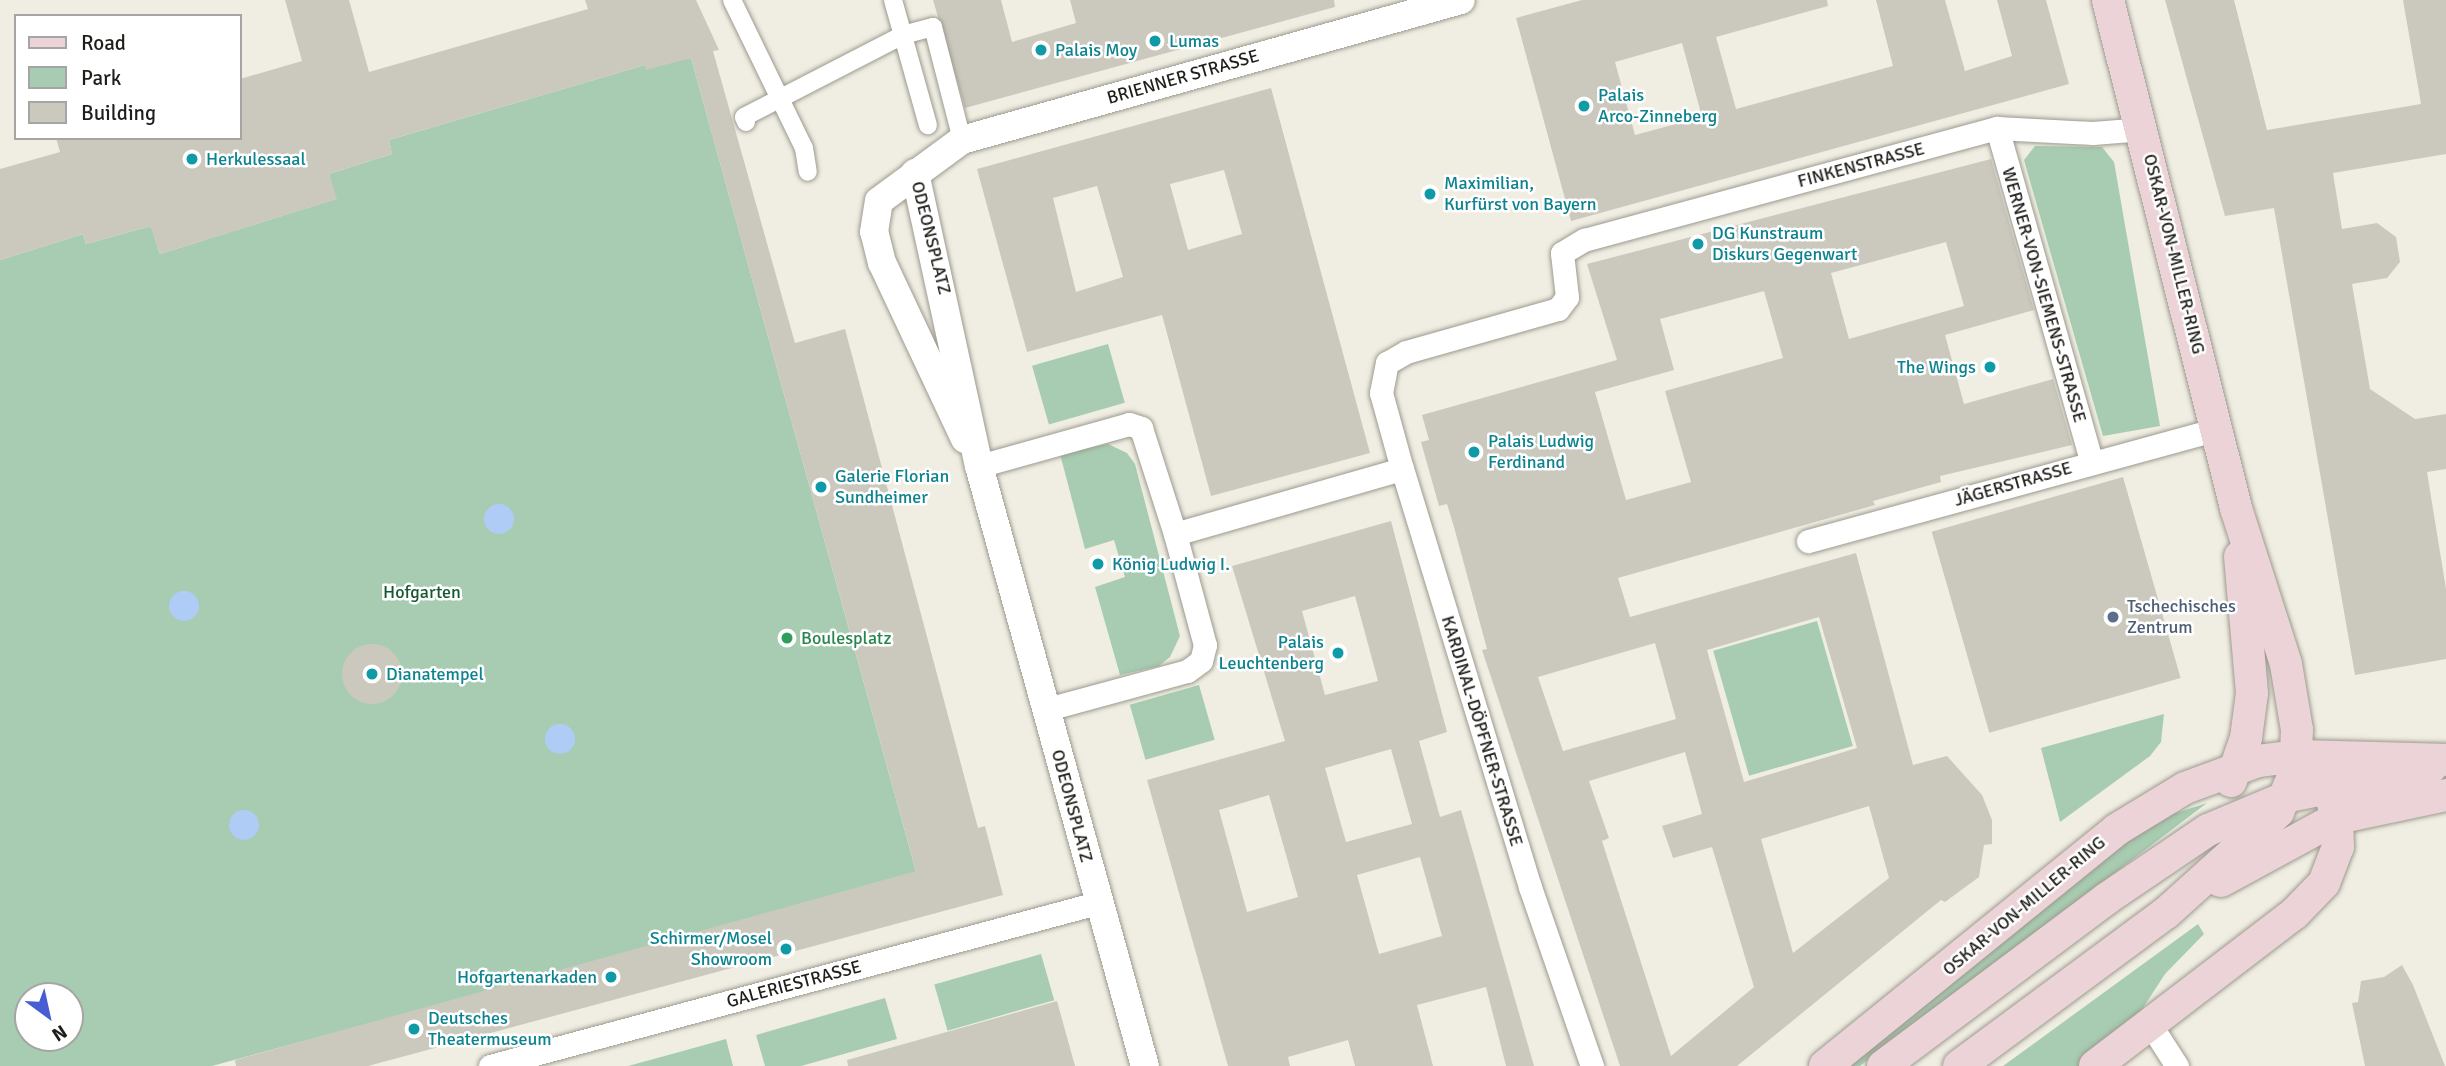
<!DOCTYPE html>
<html>
<head>
<meta charset="utf-8">
<style>
	body { margin:0 }
	#map { position:relative; width:2446px; height:1066px; overflow:hidden; background:#f0eee2; font-family:Signika,sans-serif }
	div>[style] { position:absolute }
	[style*='--x'] { left:calc(var(--x)*1px); top:calc(var(--y)*1px); width:calc(var(--w)*1px); rotate:calc(var(--a)*1deg) }
	.green>* { inset:0; background:#a7ccb1; transform-origin:0 0 }
	.water>* { inset:0; background:#afccf7 }
	.round { border-radius:50% }
	.building>* { inset:0; background:#cbc9bd; transform-origin:0 0 }
	.roads { filter:drop-shadow(0 0 2px #9c9a8f) drop-shadow(0 0 2px #9c9a8f) }
	.pedestrian>* { height:18px; margin:-9px; padding:0 9px; transform-origin:9px; border-radius:9px; background:#fff }
	.minor>* { height:23px; margin:-11.5px; padding:0 11.5px; transform-origin:11.5px; border-radius:11.5px; background:#fff }
	.tertiary>* { height:28px; margin:-14px; padding:0 14px; transform-origin:14px; border-radius:14px; background:#fff }
	.secondary>* { height:32px; margin:-16px; padding:0 16px; transform-origin:16px; border-radius:16px; background:#ecd3d7 }
	.dots>* { width:19px; height:19px; translate:-50% -50%; box-sizing:border-box; border:4px solid #fff; border-radius:50% }
	span { translate:-50% -50%; white-space:nowrap; text-align:center; line-height:1.15; -webkit-text-stroke:5px #fff; paint-order:stroke }
	.culture-label { font-size:18px; color:#0d838f }
	.left { translate:0 -50%; text-align:left }
	.right { translate:-100% -50%; text-align:right }
	.street-label { font-size:18px; color:#1f1e1a }
	.park-label { font-size:18px; color:#155730 }
	.service-label { font-size:18px; color:#4e5e75 }
	.leisure-label { font-size:18px; color:#27864d }
	.legend { position:absolute; left:14px; top:14px; width:228px; height:126px; box-sizing:border-box; background:#fff; border:2px solid #a5a5a3; margin:0; padding:9px 12px; list-style:none; font-size:21px; color:#1f1e1a }
	.legend li { display:flex; align-items:center; gap:14px; height:35px }
	.legend b { width:35px; border:2px solid #a5a5a3 }
	.north { position:absolute; left:14px; top:982px; width:70px; height:70px; box-sizing:border-box; background:#fff; border:2px solid #a5a5a3; border-radius:50%; rotate:147deg; font-size:19px; font-weight:700; line-height:28px; text-align:center; color:#1f1e1a }
	.north::after { content:''; display:block; margin:auto; width:24px; height:32px; background:#475dd1; clip-path:polygon(50% 0,100% 100%,50% 72%,0 100%) }
</style>
</head>
<body>
<div id="map">
	<div class="green">
		<div style="clip-path:polygon(evenodd,691px 58px,917px 875px,212px 1066px,0 1066px,0 260px,83px 234px,86px 244px,151px 226px,160px 254px,336px 199px,329px 174px,392px 154px,389px 140px,645px 65px,691px 58px,28px 996px,70px 996px,70px 1038px,28px 1038px,28px 996px)"></div>
		<div style="clip-path:polygon(2035px 146px,2102px 147px,2114px 162px,2160px 426px,2103px 436px,2024px 160px)"></div>
		<div style="left:1108px;top:344px;width:61px;height:79px;rotate:74deg"></div>
		<div style="clip-path:polygon(1108px 444px,1127px 453px,1135px 464px,1180px 636px,1170px 657px,1159px 666px,1120px 675px,1095px 587px,1125px 577px,1114px 540px,1085px 549px,1060px 454px)"></div>
		<div style="left:1817px;top:621px;width:130px;height:108px;rotate:74deg"></div>
		<div style="left:1199px;top:685px;width:57px;height:72px;rotate:74deg"></div>
		<div style="clip-path:polygon(2164px 714px,2161px 742px,2150px 756px,2060px 822px,2041px 748px)"></div>
		<div style="clip-path:polygon(2207px 803px,1860px 1066px,1843px 1066px,2122px 842px,2173px 814px)"></div>
		<div style="clip-path:polygon(2198px 924px,2204px 934px,2165px 974px,2130px 1028px,2082px 1066px,2003px 1066px)"></div>
		<div style="left:1041px;top:954px;width:48px;height:111px;rotate:74deg"></div>
		<div style="clip-path:polygon(885px 998px,897px 1039px,801px 1066px,765px 1066px,756px 1035px)"></div>
		<div style="clip-path:polygon(726px 1039px,733px 1066px,628px 1066px,672px 1054px)"></div>
	</div>
	<div class="water">
		<div class="round" style="left:484px;top:504px;width:30px;height:30px"></div>
		<div class="round" style="left:169px;top:591px;width:30px;height:30px"></div>
		<div class="round" style="left:545px;top:724px;width:30px;height:30px"></div>
		<div class="round" style="left:229px;top:810px;width:30px;height:30px"></div>
	</div>
	<div class="building">
		<div style="clip-path:polygon(285px 0,349px 0,369px 72px,588px 9px,585px 0,696px 0,719px 50px,713px 51px,795px 343px,845px 329px,978px 828px,985px 826px,1003px 895px,368px 1066px,236px 1066px,235px 1060px,916px 871px,691px 58px,646px 70px,645px 65px,389px 140px,392px 154px,329px 174px,337px 199px,160px 254px,151px 226px,86px 244px,83px 234px,0 260px,0 169px,60px 152px,56px 138px,240px 138px,240px 79px,302px 61px)"></div>
		<div style="clip-path:polygon(933px 0,1001px 0,1012px 42px,1076px 23px,1070px 0,1334px 0,1335px 7px,965px 108px)"></div>
		<div style="clip-path:polygon(evenodd,1582px 0,1827px 0,1828px 6px,1716px 37px,1736px 109px,1893px 66px,1876px 0,1945px 0,1965px 71px,2012px 56px,1997px 0,2046px 0,2069px 84px,1571px 221px,1516px 18px,1582px 0,1682px 43px,1702px 117px,1635px 135px,1615px 62px,1682px 43px)"></div>
		<div style="clip-path:polygon(2165px 0,2234px 0,2267px 130px,2421px 104px,2403px 0,2446px 0,2446px 154px,2333px 173px,2342px 229px,2377px 223px,2396px 237px,2400px 262px,2387px 278px,2352px 284px,2370px 389px,2415px 419px,2446px 414px,2446px 469px,2427px 472px,2446px 589px,2446px 659px,2355px 675px,2274px 208px,2225px 216px)"></div>
		<div style="clip-path:polygon(evenodd,1271px 88px,1370px 453px,1211px 496px,1162px 315px,1027px 352px,977px 169px,1271px 88px,1224px 170px,1242px 234px,1188px 250px,1170px 184px,1224px 170px,1271px 88px,1097px 186px,1123px 277px,1076px 292px,1053px 198px,1097px 186px)"></div>
		<div style="clip-path:polygon(evenodd,1991px 159px,2034px 310px,1945px 335px,1964px 404px,2053px 379px,2072px 445px,1940px 476px,1941px 482px,1873px 501px,1875px 505px,1618px 578px,1630px 617px,1856px 553px,1913px 765px,1947px 756px,1982px 795px,1992px 820px,1992px 844px,1984px 845px,1979px 877px,1945px 902px,1941px 900px,1737px 1066px,1620px 1066px,1482px 650px,1487px 649px,1454px 527px,1447px 504px,1439px 506px,1421px 442px,1429px 440px,1422px 415px,1617px 360px,1587px 264px,1991px 159px,1946px 242px,1964px 306px,1849px 339px,1831px 273px,1946px 242px,1991px 159px,1764px 291px,1783px 358px,1665px 391px,1691px 482px,1626px 500px,1595px 392px,1674px 370px,1660px 319px,1764px 291px,1991px 159px,1819px 617px,1857px 748px,1744px 782px,1707px 650px,1819px 617px,1991px 159px,1655px 643px,1676px 719px,1563px 751px,1538px 677px,1655px 643px,1991px 159px,1685px 752px,1702px 814px,1662px 826px,1673px 858px,1712px 847px,1754px 987px,1671px 1056px,1602px 841px,1609px 838px,1589px 781px,1685px 752px,1991px 159px,1869px 806px,1889px 878px,1793px 953px,1761px 839px,1869px 806px)"></div>
		<div style="left:2123px;top:477px;width:209px;height:199px;rotate:74deg"></div>
		<div style="clip-path:polygon(evenodd,1391px 521px,1447px 732px,1419px 741px,1440px 817px,1461px 810px,1534px 1066px,1506px 1066px,1486px 987px,1417px 1005px,1433px 1066px,1355px 1066px,1348px 1040px,1288px 1057px,1290px 1066px,1228px 1066px,1147px 780px,1285px 741px,1232px 566px,1391px 521px,1355px 596px,1378px 681px,1325px 695px,1302px 611px,1355px 596px,1391px 521px,1391px 749px,1412px 824px,1346px 842px,1325px 768px,1391px 749px,1391px 521px,1269px 795px,1298px 897px,1247px 912px,1219px 810px,1269px 795px,1391px 521px,1420px 857px,1442px 936px,1379px 954px,1357px 875px,1420px 857px)"></div>
		<div class="round" style="left:342px;top:644px;width:60px;height:60px"></div>
		<div style="clip-path:polygon(2402px 965px,2413px 985px,2445px 1066px,2365px 1066px,2352px 1003px,2358px 1002px,2361px 981px,2384px 977px)"></div>
		<div style="clip-path:polygon(1057px 1001px,1075px 1066px,848px 1066px,847px 1060px)"></div>
	</div>
	<div class="roads">
		<div class="pedestrian">
			<div style="--x:732;--y:0;--w:165;--a:64.1"></div>
			<div style="--x:804;--y:148;--w:24;--a:81"></div>
			<div style="--x:893;--y:0;--w:130;--a:74.4"></div>
			<div style="--x:746;--y:122;--w:5;--a:-112"></div>
			<div style="--x:744;--y:117;--w:179;--a:-27.3"></div>
			<div style="--x:903;--y:35;--w:31;--a:-15"></div>
			<div style="--x:933;--y:27;--w:117;--a:75.6"></div>
		</div>
		<div class="minor">
			<div style="--x:1997;--y:128;--w:346;--a:74.2"></div>
			<div style="--x:979;--y:466;--w:156;--a:-15.6"></div>
			<div style="--x:1129;--y:424;--w:13;--a:18"></div>
			<div style="--x:1141;--y:428;--w:111;--a:72.2"></div>
			<div style="--x:1175;--y:534;--w:115;--a:74.9"></div>
			<div style="--x:1205;--y:645;--w:16;--a:104"></div>
			<div style="--x:1201;--y:661;--w:17;--a:144"></div>
			<div style="--x:1187;--y:671;--w:145;--a:164.8"></div>
			<div style="--x:1175;--y:534;--w:236;--a:-16"></div>
			<div style="--x:1808;--y:541;--w:424;--a:-15.3"></div>
			<div style="--x:2150;--y:1024;--w:50;--a:57.3"></div>
			<div style="--x:490;--y:1066;--w:629;--a:-15.03"></div>
			<div style="--x:1592;--y:1066;--w:189;--a:-109.1"></div>
			<div style="--x:1530;--y:887;--w:437;--a:-107"></div>
			<div style="--x:1402;--y:469;--w:79;--a:-105.4"></div>
			<div style="--x:1381;--y:393;--w:31;--a:-79"></div>
			<div style="--x:1387;--y:363;--w:22;--a:-30"></div>
			<div style="--x:1406;--y:352;--w:158;--a:-15.8"></div>
			<div style="--x:1558;--y:309;--w:15;--a:-53"></div>
			<div style="--x:1567;--y:297;--w:44;--a:-96.5"></div>
			<div style="--x:1562;--y:253;--w:26;--a:-31"></div>
			<div style="--x:1584;--y:240;--w:428;--a:-15.2"></div>
			<div style="--x:1997;--y:128;--w:96;--a:3"></div>
			<div style="--x:2093;--y:133;--w:50;--a:-4.6"></div>
		</div>
		<div class="tertiary">
			<div style="--x:915;--y:173;--w:300;--a:77.7"></div>
			<div style="--x:979;--y:466;--w:623;--a:74.54"></div>
			<div style="--x:965;--y:439;--w:195;--a:-115.2"></div>
			<div style="--x:882;--y:263;--w:32;--a:-104"></div>
			<div style="--x:874;--y:232;--w:31;--a:-81"></div>
			<div style="--x:879;--y:201;--w:103;--a:-36.3"></div>
			<div style="--x:962;--y:140;--w:518;--a:-15.67"></div>
		</div>
		<div class="secondary">
			<div style="--x:2231;--y:781;--w:46;--a:-70.8"></div>
			<div style="--x:2246;--y:738;--w:45;--a:-82.4"></div>
			<div style="--x:2252;--y:693;--w:137;--a:-95"></div>
			<div style="--x:2221;--y:881;--w:132;--a:-28.5"></div>
			<div style="--x:2337;--y:818;--w:111;--a:-11.9"></div>
			<div style="--x:1825;--y:1066;--w:375;--a:-39"></div>
			<div style="--x:2116;--y:830;--w:81;--a:-31.3"></div>
			<div style="--x:2185;--y:788;--w:78;--a:-20.3"></div>
			<div style="--x:2258;--y:761;--w:39;--a:-7"></div>
			<div style="--x:2297;--y:756;--w:149;--a:1.5"></div>
			<div style="--x:1883;--y:1066;--w:279;--a:-36.8"></div>
			<div style="--x:2106;--y:899;--w:123;--a:-34.1"></div>
			<div style="--x:2208;--y:830;--w:88;--a:-22.8"></div>
			<div style="--x:2289;--y:796;--w:145;--a:-11.5"></div>
			<div style="--x:1959;--y:1066;--w:257;--a:-36.5"></div>
			<div style="--x:2166;--y:913;--w:151;--a:-42"></div>
			<div style="--x:2278;--y:812;--w:43;--a:-67"></div>
			<div style="--x:2295;--y:772;--w:42;--a:-87.3"></div>
			<div style="--x:2297;--y:730;--w:67;--a:-99.5"></div>
			<div style="--x:2286;--y:664;--w:164;--a:-107.8"></div>
			<div style="--x:2236;--y:508;--w:524;--a:-104.14"></div>
			<div style="--x:2095;--y:1066;--w:250;--a:-37.4"></div>
			<div style="--x:2294;--y:914;--w:43;--a:-45.9"></div>
			<div style="--x:2324;--y:883;--w:39;--a:-69"></div>
			<div style="--x:2338;--y:847;--w:29;--a:-92"></div>
			<div style="--x:2337;--y:818;--w:52;--a:-105.6"></div>
		</div>
	</div>
	<div class="dots">
		<div style="left:1155px;top:41px;background:#0f9aa8"></div>
		<div style="left:1041px;top:50px;background:#0f9aa8"></div>
		<div style="left:1584px;top:106px;background:#0f9aa8"></div>
		<div style="left:192px;top:159px;background:#0f9aa8"></div>
		<div style="left:1430px;top:194px;background:#0f9aa8"></div>
		<div style="left:1698px;top:244px;background:#0f9aa8"></div>
		<div style="left:1990px;top:367px;background:#0f9aa8"></div>
		<div style="left:1474px;top:452px;background:#0f9aa8"></div>
		<div style="left:821px;top:487px;background:#0f9aa8"></div>
		<div style="left:1098px;top:564px;background:#0f9aa8"></div>
		<div style="left:2113px;top:617px;background:#5c6f8a"></div>
		<div style="left:787px;top:638px;background:#2e9e5b"></div>
		<div style="left:1338px;top:653px;background:#0f9aa8"></div>
		<div style="left:372px;top:674px;background:#0f9aa8"></div>
		<div style="left:786px;top:949px;background:#0f9aa8"></div>
		<div style="left:611px;top:977px;background:#0f9aa8"></div>
		<div style="left:414px;top:1029px;background:#0f9aa8"></div>
	</div>
	<div class="culture-label">
		<span class="left" style="left:1169px;top:41px">Lumas</span>
		<span class="left" style="left:1055px;top:50px">Palais Moy</span>
		<span class="left" style="left:1598px;top:106px">Palais<br>Arco-Zinneberg</span>
		<span class="left" style="left:206px;top:159px">Herkulessaal</span>
		<span class="left" style="left:1444px;top:194px">Maximilian,<br>Kurfürst von Bayern</span>
		<span class="left" style="left:1712px;top:244px">DG Kunstraum<br>Diskurs Gegenwart</span>
		<span class="right" style="left:1976px;top:367px">The Wings</span>
		<span class="left" style="left:1488px;top:452px">Palais Ludwig<br>Ferdinand</span>
		<span class="left" style="left:835px;top:487px">Galerie Florian<br>Sundheimer</span>
		<span class="left" style="left:1112px;top:564px">König Ludwig I.</span>
		<span class="right" style="left:1324px;top:653px">Palais<br>Leuchtenberg</span>
		<span class="left" style="left:386px;top:674px">Dianatempel</span>
		<span class="right" style="left:772px;top:949px">Schirmer/Mosel<br>Showroom</span>
		<span class="right" style="left:597px;top:977px">Hofgartenarkaden</span>
		<span class="left" style="left:428px;top:1029px">Deutsches<br>Theatermuseum</span>
	</div>
	<div class="street-label">
		<span style="left:1183px;top:77px;rotate:-16deg">BRIENNER STRASSE</span>
		<span style="left:1861px;top:165px;rotate:-15deg">FINKENSTRASSE</span>
		<span style="left:931px;top:238px;rotate:76deg">ODEONSPLATZ</span>
		<span style="left:2174px;top:254px;rotate:76deg">OSKAR-VON-MILLER-RING</span>
		<span style="left:2044px;top:295px;rotate:74deg">WERNER-VON-SIEMENS-STRASSE</span>
		<span style="left:2013px;top:484px;rotate:-16deg">JÄGERSTRASSE</span>
		<span style="left:1482px;top:731px;rotate:73deg">KARDINAL-DÖPFNER-STRASSE</span>
		<span style="left:1072px;top:806px;rotate:75deg">ODEONSPLATZ</span>
		<span style="left:2024px;top:906px;rotate:-40deg">OSKAR-VON-MILLER-RING</span>
		<span style="left:794px;top:984px;rotate:-15deg">GALERIESTRASSE</span>
	</div>
	<div class="park-label">
		<span style="left:422px;top:592px">Hofgarten</span>
	</div>
	<div class="service-label">
		<span class="left" style="left:2127px;top:617px">Tschechisches<br>Zentrum</span>
	</div>
	<div class="leisure-label">
		<span class="left" style="left:801px;top:638px">Boulesplatz</span>
	</div>
	<ul class="legend">
	<li><b style="height:9px;background:#ecd3d7"></b>Road</li>
	<li><b style="height:19px;background:#a7ccb1"></b>Park</li>
	<li><b style="height:19px;background:#cbc9bd"></b>Building</li>
	</ul>
	<div class="north">N</div>
</div>
</body>
</html>
